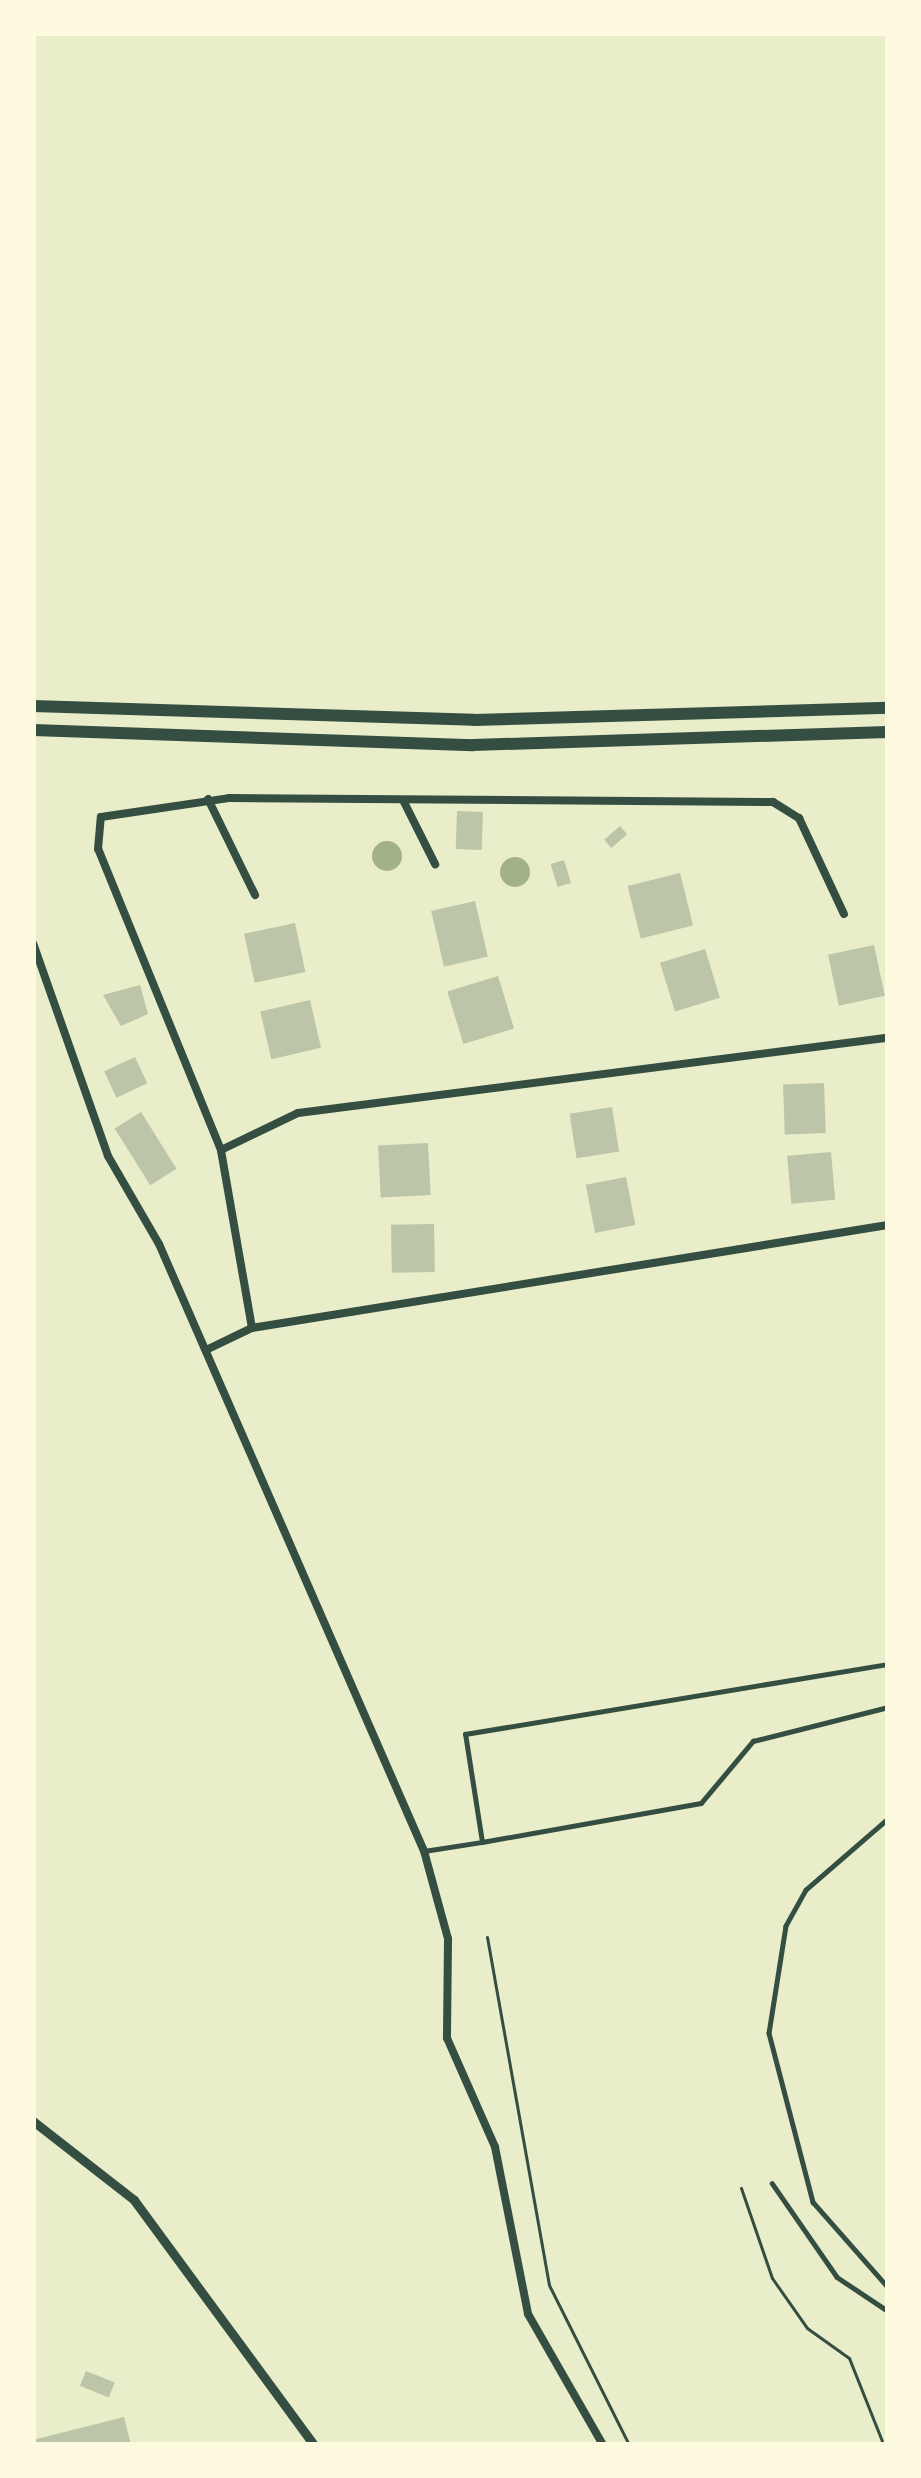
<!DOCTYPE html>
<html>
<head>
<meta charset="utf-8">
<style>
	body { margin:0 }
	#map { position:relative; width:921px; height:2478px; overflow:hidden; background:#e9edc9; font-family:Merriweather,serif }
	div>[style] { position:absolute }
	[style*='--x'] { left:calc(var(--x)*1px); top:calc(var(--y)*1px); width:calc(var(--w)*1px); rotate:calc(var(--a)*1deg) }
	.water>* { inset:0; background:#a3b18a }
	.round { border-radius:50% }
	.building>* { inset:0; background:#bcc5a7; transform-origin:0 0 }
	.path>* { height:3px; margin:-1.5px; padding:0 1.5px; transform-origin:1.5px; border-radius:1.5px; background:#344e41 }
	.service>* { height:4.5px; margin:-2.25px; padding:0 2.25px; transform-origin:2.25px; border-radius:2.25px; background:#344e41 }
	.minor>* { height:8px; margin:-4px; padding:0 4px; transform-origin:4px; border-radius:4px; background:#344e41 }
	.tertiary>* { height:9px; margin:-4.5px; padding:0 4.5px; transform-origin:4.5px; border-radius:4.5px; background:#344e41 }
	.trunk>* { height:12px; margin:-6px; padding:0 6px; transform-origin:6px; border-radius:6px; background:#344e41 }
	span { translate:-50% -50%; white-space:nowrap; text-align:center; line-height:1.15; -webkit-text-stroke:12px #fefae0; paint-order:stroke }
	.frame { position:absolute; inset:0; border:36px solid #fefae0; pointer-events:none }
</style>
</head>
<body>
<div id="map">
	<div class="water">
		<div class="round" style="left:372px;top:841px;width:30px;height:30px"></div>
		<div class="round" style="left:500px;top:857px;width:30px;height:30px"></div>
	</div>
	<div class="building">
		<div style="left:457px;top:811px;width:26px;height:38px;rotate:2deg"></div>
		<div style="left:620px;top:826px;width:11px;height:21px;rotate:49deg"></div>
		<div style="left:564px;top:860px;width:24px;height:14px;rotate:73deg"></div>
		<div style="left:680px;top:873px;width:54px;height:54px;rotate:76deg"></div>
		<div style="left:475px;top:901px;width:57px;height:45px;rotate:77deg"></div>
		<div style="left:295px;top:923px;width:50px;height:52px;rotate:78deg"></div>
		<div style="left:874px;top:945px;width:52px;height:47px;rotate:78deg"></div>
		<div style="left:705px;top:949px;width:51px;height:47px;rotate:73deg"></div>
		<div style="left:498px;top:976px;width:55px;height:53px;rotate:73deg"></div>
		<div style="clip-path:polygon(140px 985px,148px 1014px,121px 1026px,103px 995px)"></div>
		<div style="left:310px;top:1000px;width:49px;height:51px;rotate:77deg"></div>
		<div style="left:135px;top:1057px;width:29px;height:34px;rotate:65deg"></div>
		<div style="left:824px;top:1083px;width:50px;height:41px;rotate:88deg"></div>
		<div style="left:612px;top:1107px;width:45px;height:43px;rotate:81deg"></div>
		<div style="left:141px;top:1112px;width:67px;height:31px;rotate:58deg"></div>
		<div style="left:428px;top:1143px;width:52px;height:50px;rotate:87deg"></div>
		<div style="left:831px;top:1152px;width:48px;height:44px;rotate:85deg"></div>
		<div style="left:626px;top:1177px;width:49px;height:41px;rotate:79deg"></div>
		<div style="left:434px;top:1224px;width:48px;height:43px;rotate:89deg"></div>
		<div style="left:86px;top:2371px;width:31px;height:16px;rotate:22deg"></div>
		<div style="clip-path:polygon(124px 2417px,131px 2445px,34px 2445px,33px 2440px)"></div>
	</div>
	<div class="path">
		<div style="--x:487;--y:1937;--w:353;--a:79.9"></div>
		<div style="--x:549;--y:2285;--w:179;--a:63.4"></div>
		<div style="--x:741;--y:2188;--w:95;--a:71"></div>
		<div style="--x:772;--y:2278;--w:61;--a:55"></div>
		<div style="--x:807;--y:2328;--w:52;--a:35.5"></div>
		<div style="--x:849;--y:2358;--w:89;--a:68.3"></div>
	</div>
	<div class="service">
		<div style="--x:888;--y:1819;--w:108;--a:139.1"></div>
		<div style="--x:806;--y:1890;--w:41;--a:119.1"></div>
		<div style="--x:786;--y:1926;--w:108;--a:99"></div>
		<div style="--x:769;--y:2033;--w:175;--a:75.4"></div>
		<div style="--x:813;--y:2202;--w:113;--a:48.6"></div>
		<div style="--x:482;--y:1842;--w:222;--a:-10.1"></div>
		<div style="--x:701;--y:1803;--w:81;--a:-50"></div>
		<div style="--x:753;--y:1741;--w:139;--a:-14.1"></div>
		<div style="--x:424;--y:1851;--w:59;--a:-8.8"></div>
		<div style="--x:482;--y:1842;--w:109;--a:-98.9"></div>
		<div style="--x:465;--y:1734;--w:429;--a:-9.4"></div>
		<div style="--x:772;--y:2183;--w:114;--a:55.3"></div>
		<div style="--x:837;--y:2277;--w:61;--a:33.7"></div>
	</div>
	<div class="minor">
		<div style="--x:208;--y:799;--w:107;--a:63.9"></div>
		<div style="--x:403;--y:800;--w:72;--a:63.4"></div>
		<div style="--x:33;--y:943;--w:226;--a:70.6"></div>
		<div style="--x:108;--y:1156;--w:102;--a:59.9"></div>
		<div style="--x:159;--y:1244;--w:662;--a:66.42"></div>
		<div style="--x:424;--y:1851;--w:91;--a:74.7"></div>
		<div style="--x:448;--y:1939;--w:99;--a:90.6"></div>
		<div style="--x:447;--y:2038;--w:119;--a:66.2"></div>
		<div style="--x:495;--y:2147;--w:170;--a:78.8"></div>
		<div style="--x:528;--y:2314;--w:151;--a:60.2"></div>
		<div style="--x:221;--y:1150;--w:85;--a:-25.7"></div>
		<div style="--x:298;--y:1113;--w:592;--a:-7.28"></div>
		<div style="--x:252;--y:1328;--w:181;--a:-99.9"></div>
		<div style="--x:221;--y:1150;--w:325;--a:-112.2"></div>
		<div style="--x:98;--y:849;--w:32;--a:-85"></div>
		<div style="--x:101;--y:817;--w:129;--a:-8.4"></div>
		<div style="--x:229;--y:798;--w:544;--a:0.42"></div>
		<div style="--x:773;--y:802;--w:31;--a:32"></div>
		<div style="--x:799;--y:818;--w:106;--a:64.9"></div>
		<div style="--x:206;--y:1350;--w:51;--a:-25.6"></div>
		<div style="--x:252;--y:1328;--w:644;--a:-9.2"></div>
	</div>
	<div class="tertiary">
		<div style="--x:33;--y:2121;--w:128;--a:38"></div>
		<div style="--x:134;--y:2200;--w:304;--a:53.7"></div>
	</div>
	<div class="trunk">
		<div style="--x:33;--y:706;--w:441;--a:1.8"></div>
		<div style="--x:474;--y:720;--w:414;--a:-1.7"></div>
		<div style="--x:33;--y:730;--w:440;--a:2"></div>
		<div style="--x:473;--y:745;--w:415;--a:-1.8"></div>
	</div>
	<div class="frame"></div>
</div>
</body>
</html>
